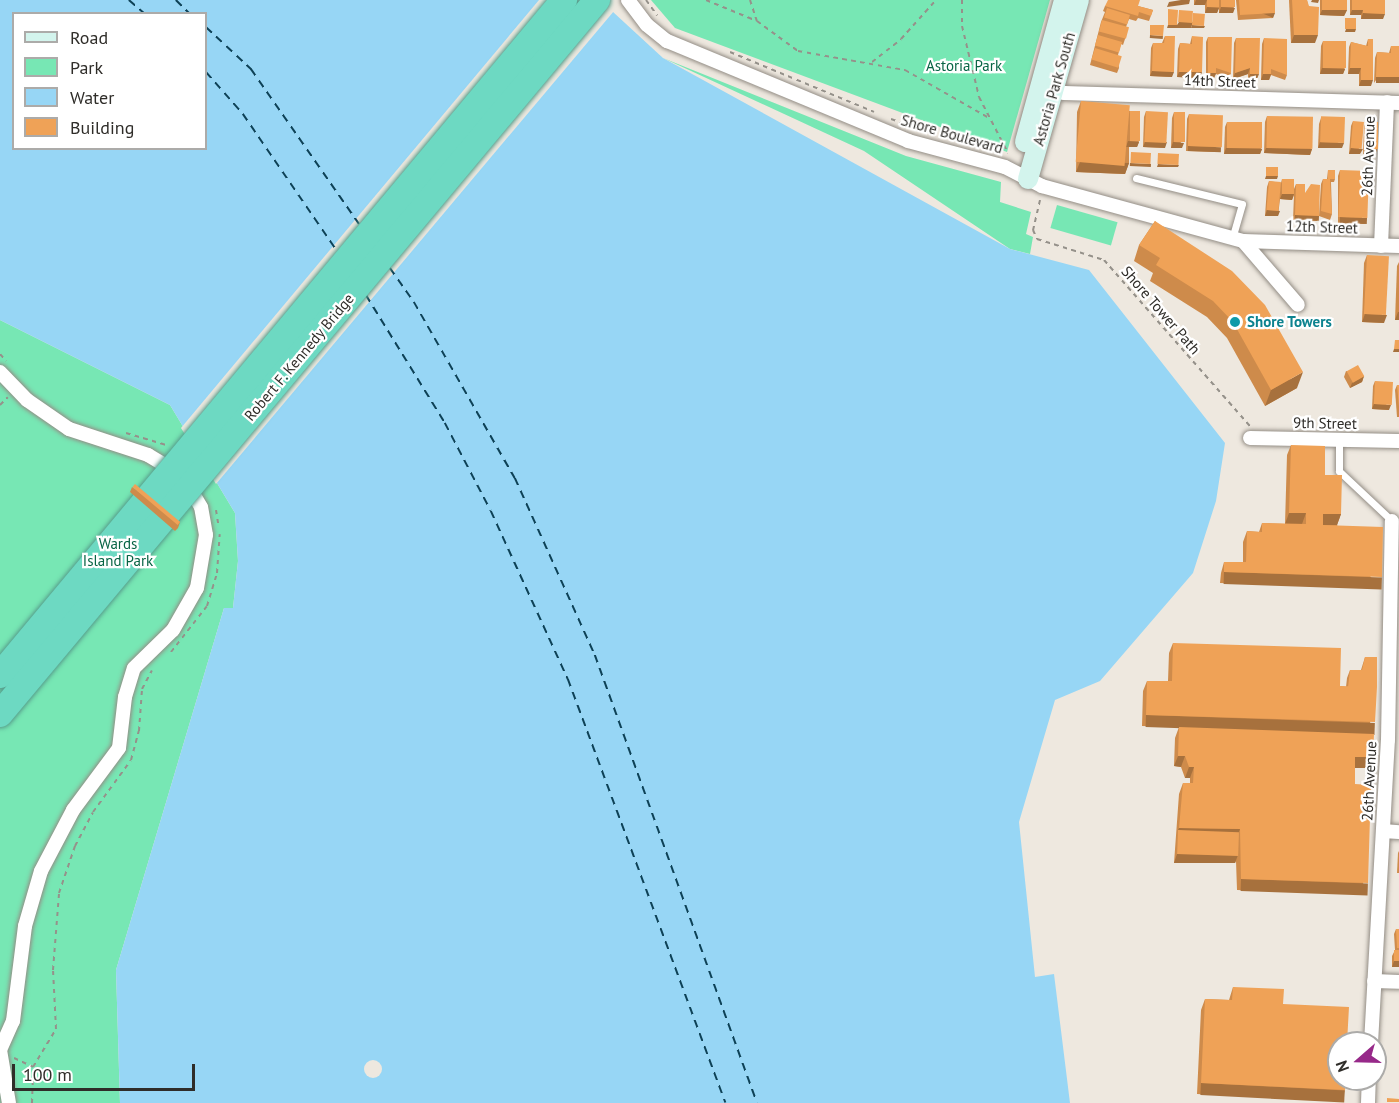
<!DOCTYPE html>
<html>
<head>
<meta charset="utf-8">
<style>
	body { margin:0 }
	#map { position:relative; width:1399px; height:1103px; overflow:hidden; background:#eee8df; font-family:"PT Sans",sans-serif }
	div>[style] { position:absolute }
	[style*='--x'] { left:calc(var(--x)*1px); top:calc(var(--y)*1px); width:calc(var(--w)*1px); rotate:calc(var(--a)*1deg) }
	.green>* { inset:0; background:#77e7b4; transform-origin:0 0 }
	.water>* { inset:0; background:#97d6f5 }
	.pier>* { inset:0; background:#eee8df }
	.round { border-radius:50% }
	.ferry>* { height:1.5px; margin-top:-0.75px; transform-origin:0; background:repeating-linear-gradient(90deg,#0d4156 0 8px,transparent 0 14px) }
	.path>* { height:2px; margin-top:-1px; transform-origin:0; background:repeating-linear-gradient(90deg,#95918a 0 4.5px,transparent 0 9px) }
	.roads { filter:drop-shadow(0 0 2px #938d85) drop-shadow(0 0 2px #938d85) }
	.lane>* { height:7px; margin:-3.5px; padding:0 3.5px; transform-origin:3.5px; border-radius:3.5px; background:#fff }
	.street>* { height:14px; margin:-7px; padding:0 7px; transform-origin:7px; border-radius:7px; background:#fff }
	.secondary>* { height:20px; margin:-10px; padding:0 10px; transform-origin:10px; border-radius:10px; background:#d3f4ed }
	.bridges { filter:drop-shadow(0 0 2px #579d8c) drop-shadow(0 0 2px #579d8c) }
	.highway-bridge>* { height:26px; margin:-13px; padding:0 13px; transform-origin:13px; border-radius:13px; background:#6dd9c2 }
	.wall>* { inset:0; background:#ce8b4b }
	.shaded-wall>* { inset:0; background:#a7713d; transform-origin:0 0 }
	.building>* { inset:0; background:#efa257; transform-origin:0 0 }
	.dots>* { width:16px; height:16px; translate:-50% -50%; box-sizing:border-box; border:3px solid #fff; border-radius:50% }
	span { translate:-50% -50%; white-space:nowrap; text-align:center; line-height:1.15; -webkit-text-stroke:4.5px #fff; paint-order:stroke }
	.park-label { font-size:15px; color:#076444 }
	.street-label { font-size:15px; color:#2f2d29 }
	.culture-label { font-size:15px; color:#0d838f; font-weight:700 }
	.left { translate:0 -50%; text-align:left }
	.legend { position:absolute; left:12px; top:12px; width:195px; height:138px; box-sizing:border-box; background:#fff; border:2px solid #acaba9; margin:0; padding:8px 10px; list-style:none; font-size:18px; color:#2f2d29 }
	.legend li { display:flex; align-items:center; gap:12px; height:30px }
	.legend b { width:30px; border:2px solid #acaba9 }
	.north { position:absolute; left:1327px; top:1031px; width:60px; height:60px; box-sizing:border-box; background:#fff; border:2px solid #acaba9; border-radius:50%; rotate:250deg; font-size:16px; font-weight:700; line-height:24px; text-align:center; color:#2f2d29 }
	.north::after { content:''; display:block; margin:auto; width:21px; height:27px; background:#972989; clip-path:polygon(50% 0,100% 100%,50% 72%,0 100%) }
	.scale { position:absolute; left:12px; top:1064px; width:183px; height:27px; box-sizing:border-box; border:3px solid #2f2d29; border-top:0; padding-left:8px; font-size:18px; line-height:21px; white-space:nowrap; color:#2f2d29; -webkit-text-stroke:4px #fff; paint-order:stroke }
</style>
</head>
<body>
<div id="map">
	<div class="green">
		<div style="clip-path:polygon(651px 0,1050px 0,1007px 152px,675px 28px)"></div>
		<div style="clip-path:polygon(663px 58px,906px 156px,1001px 182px,1000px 202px,1031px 212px,1026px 234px,1033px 237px,1030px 254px,1010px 249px,864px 151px)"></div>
		<div style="left:1057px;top:205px;width:63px;height:24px;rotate:16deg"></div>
		<div style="clip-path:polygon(0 320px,170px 405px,235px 513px,238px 561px,233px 608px,224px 608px,116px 970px,120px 1103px,0 1103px)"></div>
	</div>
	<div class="water">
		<div style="clip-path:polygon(evenodd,0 0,600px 0,663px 58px,1010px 249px,1089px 270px,1225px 443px,1216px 501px,1193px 573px,1100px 681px,1055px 700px,1019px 822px,1035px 977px,1054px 974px,1070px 1103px,120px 1103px,116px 970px,224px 608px,233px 608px,238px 561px,235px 513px,170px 405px,0 320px,0 0,14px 14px,206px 14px,206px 148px,14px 148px,14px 14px)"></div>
	</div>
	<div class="pier">
		<div style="clip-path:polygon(539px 0,604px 0,614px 11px,216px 484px,181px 428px)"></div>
		<div class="round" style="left:364px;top:1060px;width:18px;height:18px"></div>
	</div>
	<div class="ferry">
		<div style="--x:129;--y:0;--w:21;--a:41"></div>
		<div style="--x:176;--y:0;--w:20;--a:45"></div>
		<div style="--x:206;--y:27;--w:62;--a:43"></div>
		<div style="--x:251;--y:69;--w:189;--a:55.1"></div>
		<div style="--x:206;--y:72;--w:56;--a:48.6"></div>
		<div style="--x:243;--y:114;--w:166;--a:55.5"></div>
		<div style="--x:390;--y:268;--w:42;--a:54.8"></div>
		<div style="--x:414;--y:302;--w:203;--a:60.2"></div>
		<div style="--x:515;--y:478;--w:194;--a:65.7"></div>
		<div style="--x:595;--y:655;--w:476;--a:70.1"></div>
		<div style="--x:366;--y:295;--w:150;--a:58.3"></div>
		<div style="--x:445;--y:423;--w:99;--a:62.4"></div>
		<div style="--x:491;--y:511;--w:185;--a:65.4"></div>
		<div style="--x:568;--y:679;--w:452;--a:69.6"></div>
	</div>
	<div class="path">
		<div style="--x:646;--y:0;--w:19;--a:54"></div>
		<div style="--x:706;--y:0;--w:55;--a:22.4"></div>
		<div style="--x:757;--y:21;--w:51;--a:36.2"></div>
		<div style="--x:798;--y:51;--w:109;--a:10.1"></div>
		<div style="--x:905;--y:70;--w:97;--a:29.7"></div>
		<div style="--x:750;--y:0;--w:22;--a:72"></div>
		<div style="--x:962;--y:0;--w:26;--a:90"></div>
		<div style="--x:962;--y:26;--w:73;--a:76.5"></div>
		<div style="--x:979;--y:97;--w:63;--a:62.6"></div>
		<div style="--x:730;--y:52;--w:156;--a:22.6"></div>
		<div style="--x:872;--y:62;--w:37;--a:-38"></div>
		<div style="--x:901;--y:39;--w:52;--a:-48.1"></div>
		<div style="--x:891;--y:119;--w:39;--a:19"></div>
		<div style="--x:1040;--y:200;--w:31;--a:103"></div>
		<div style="--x:1033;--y:230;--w:10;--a:66"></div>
		<div style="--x:1037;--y:239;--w:70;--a:17.4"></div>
		<div style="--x:1104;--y:260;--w:221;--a:48.7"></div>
		<div style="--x:0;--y:354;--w:9;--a:49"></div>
		<div style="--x:0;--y:405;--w:11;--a:-45"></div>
		<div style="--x:126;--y:433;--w:42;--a:16.7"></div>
		<div style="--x:216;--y:510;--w:18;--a:81"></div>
		<div style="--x:171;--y:652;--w:58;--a:-52"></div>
		<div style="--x:207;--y:606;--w:34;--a:-73"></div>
		<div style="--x:217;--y:573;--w:39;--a:-86"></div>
		<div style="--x:14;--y:1058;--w:21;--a:25"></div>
		<div style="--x:32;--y:1103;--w:36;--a:-88"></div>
		<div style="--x:33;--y:1067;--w:44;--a:-58.8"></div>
		<div style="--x:56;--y:1029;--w:59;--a:-92.9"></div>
		<div style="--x:53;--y:970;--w:77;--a:-85.5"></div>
		<div style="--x:59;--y:893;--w:50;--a:-71.2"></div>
		<div style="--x:75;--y:846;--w:38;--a:-62"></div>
		<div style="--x:93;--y:812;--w:64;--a:-53.8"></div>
		<div style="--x:131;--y:760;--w:30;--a:-75"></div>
		<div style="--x:139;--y:731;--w:42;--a:-85.9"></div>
		<div style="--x:142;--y:689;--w:21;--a:-62"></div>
	</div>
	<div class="roads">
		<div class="lane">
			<div style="--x:1136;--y:178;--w:109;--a:13.8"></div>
			<div style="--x:1242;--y:204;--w:35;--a:106"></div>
			<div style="--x:1339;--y:440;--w:31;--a:90"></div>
			<div style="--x:1339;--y:471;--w:73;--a:43.3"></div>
		</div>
		<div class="street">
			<div style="--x:628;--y:0;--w:31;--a:53"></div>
			<div style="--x:647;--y:25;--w:26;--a:39"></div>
			<div style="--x:667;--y:41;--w:261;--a:22.5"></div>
			<div style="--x:908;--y:141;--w:100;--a:15"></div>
			<div style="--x:1005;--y:167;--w:42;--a:27.2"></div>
			<div style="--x:1042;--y:186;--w:208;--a:15.3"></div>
			<div style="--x:1243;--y:241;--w:84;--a:49.3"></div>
			<div style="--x:1045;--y:86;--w:20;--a:20"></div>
			<div style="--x:1064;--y:93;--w:335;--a:1.7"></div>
			<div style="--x:1243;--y:241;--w:156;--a:1.8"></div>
			<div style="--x:1381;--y:246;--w:144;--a:-87.6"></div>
			<div style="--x:0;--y:372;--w:39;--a:46"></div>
			<div style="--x:27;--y:400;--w:51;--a:34.6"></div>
			<div style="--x:69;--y:429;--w:83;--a:18.2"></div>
			<div style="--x:148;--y:455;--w:31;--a:31"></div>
			<div style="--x:1250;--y:438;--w:149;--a:1.2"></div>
			<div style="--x:1383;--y:831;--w:16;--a:4"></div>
			<div style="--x:1374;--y:981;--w:25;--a:2"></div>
			<div style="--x:1371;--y:1043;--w:303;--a:-86.8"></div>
			<div style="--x:1388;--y:740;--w:219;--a:-89"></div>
			<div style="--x:0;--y:1050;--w:32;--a:-66"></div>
			<div style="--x:13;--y:1021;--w:96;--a:-82.8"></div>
			<div style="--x:25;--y:926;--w:57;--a:-73.8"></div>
			<div style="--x:41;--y:871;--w:69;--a:-62.3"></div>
			<div style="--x:73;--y:810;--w:77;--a:-53.4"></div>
			<div style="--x:119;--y:748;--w:51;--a:-83.3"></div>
			<div style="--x:125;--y:697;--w:30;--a:-73"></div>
			<div style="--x:134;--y:668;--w:54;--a:-44.3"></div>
			<div style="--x:173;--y:630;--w:48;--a:-60.3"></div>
			<div style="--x:197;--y:588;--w:54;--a:-80.4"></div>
			<div style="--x:206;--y:535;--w:28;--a:-100"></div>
			<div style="--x:201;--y:507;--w:26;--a:-121"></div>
			<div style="--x:0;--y:1050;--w:54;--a:80.4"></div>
			<div style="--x:1368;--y:1103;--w:24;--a:-88"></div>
		</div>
		<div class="secondary">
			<div style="--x:1025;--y:142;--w:147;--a:-74.6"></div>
			<div style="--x:1028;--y:179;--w:186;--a:-74.1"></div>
		</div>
	</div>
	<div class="bridges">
		<div class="highway-bridge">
			<div style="--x:0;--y:675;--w:880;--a:-50.12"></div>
			<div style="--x:0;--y:714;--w:931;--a:-50.1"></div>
		</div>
	</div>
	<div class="wall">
		<div style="clip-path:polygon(1194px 0,1235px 0,1233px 13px,1219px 13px,1219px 8px,1217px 13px,1205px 13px,1205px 5px,1194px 5px)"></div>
		<div style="clip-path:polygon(1236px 0,1275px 0,1273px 18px,1238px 20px)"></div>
		<div style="clip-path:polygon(1289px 0,1307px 0,1315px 43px,1291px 43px)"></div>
		<div style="clip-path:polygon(1320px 0,1347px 0,1347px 10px,1344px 16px,1320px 15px)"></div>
		<div style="clip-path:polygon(1350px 0,1385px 0,1383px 19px,1361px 19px,1361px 15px,1350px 15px)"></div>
		<div style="clip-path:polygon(1105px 6px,1138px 6px,1153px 10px,1149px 21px,1138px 18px,1136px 21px,1129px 19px,1126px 27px,1125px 39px,1123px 45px,1121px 44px,1118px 55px,1119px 68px,1117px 73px,1090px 65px,1101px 22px,1105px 12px,1103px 11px)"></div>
		<div style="clip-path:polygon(1165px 36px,1172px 77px,1150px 76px,1151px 48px,1153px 43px,1162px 43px)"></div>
		<div style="clip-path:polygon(1192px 36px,1200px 78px,1177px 77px,1178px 49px,1180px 43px,1190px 44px)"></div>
		<div style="clip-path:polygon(1208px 37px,1231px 73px,1229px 79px,1216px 74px,1214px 78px,1206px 78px,1206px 42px)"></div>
		<div style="clip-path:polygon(1236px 38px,1257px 79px,1248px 79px,1248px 74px,1233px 79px,1234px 43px)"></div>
		<div style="clip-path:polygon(1264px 38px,1287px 75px,1285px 80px,1271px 75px,1269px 80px,1261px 80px,1262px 44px)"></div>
		<div style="clip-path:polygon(1368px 39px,1371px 86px,1359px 86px,1359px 74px,1348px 74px,1349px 47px,1351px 42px,1366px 46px)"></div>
		<div style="clip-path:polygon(1323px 41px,1345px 69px,1343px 74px,1320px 74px,1321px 46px)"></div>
		<div style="clip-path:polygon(1391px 46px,1399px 46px,1374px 83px,1375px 58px,1377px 52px,1389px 53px)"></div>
		<div style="clip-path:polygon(1081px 101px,1130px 111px,1139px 142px,1137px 147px,1129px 147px,1129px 163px,1125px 174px,1076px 172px,1077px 112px)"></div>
		<div style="clip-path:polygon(1146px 111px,1165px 148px,1143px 147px,1144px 117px)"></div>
		<div style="clip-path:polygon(1174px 112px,1182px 148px,1171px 148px,1172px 118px)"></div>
		<div style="clip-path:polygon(1189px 114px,1219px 152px,1186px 151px,1187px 119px)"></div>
		<div style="clip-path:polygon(1267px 116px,1312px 149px,1310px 155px,1264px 153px,1265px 122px)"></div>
		<div style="clip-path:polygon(1321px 118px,1342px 148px,1318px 148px,1319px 124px)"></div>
		<div style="clip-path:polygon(1353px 121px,1360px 154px,1349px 154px,1351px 126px)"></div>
		<div style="clip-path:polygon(1227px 122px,1262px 149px,1260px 154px,1224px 154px,1225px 127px)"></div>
		<div style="clip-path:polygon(1366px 122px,1377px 149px,1375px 155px,1363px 154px,1364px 127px)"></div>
		<div style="clip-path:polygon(1328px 170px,1335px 179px,1334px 182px,1331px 182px,1332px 214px,1330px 220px,1319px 216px,1321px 184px,1323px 179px,1327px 179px)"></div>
		<div style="clip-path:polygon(1340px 170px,1365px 224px,1338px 223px,1338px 176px)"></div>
		<div style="clip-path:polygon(1282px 179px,1294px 189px,1296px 184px,1305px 193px,1319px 216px,1317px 221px,1293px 220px,1294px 195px,1292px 200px,1280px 199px,1278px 216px,1265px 216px,1267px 187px,1269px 181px,1281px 183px)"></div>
		<div style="clip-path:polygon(1155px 221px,1297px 388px,1265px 406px,1227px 338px,1207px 317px,1150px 281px,1153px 273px,1134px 261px,1139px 245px)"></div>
		<div style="clip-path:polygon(1367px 255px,1384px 323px,1362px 322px,1364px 263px)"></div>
		<div style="clip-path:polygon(1399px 262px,1399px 320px,1395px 320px,1397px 266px)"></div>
		<div style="clip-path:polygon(1346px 371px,1364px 376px,1362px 382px,1350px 388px,1344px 377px)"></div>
		<div style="clip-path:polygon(1375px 381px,1389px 410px,1372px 409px,1373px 386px)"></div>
		<div style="clip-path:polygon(1397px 385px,1399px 385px,1399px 417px,1397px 417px,1395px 390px)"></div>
		<div style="clip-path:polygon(1291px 445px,1325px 475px,1341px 514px,1337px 525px,1378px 588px,1220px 583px,1221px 573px,1224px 562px,1243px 562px,1243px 542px,1247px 531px,1259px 532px,1262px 523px,1285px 524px,1287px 455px)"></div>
		<div style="clip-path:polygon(132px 487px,180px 522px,178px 528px,175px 531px,130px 492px)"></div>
		<div style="clip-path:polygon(1173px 643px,1340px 686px,1346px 687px,1347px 678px,1350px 670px,1361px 670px,1365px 657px,1371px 733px,1208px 728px,1369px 768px,1355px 768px,1355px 784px,1364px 894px,1237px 890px,1236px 861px,1235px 863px,1174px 863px,1179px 794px,1183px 783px,1190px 783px,1190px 778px,1185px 778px,1181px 767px,1174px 766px,1175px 738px,1179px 727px,1142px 726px,1143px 691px,1147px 681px,1168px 681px,1169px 653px)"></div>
		<div style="clip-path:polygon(1399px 851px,1399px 873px,1397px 873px,1398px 853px)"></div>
		<div style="clip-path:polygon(1396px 929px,1399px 929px,1399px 967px,1392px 967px,1392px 956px,1395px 950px,1394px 934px)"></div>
		<div style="clip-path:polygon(1233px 987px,1283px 1004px,1345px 1090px,1341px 1101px,1197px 1094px,1201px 1010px,1205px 999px,1229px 1000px)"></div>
	</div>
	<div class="shaded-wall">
		<div style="clip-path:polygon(1181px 0,1190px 0,1189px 4px,1167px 7px,1169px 2px)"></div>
		<div style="clip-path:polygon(1196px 0,1207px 0,1205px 5px,1194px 5px)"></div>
		<div style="clip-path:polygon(1312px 0,1319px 0,1318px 3px,1311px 2px)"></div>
		<div style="clip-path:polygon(1207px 7px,1219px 8px,1217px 13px,1205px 13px)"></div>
		<div style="clip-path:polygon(1221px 7px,1235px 8px,1233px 13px,1219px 13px)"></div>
		<div style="clip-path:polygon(1322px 10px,1347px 10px,1344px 16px,1320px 15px)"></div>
		<div style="clip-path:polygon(1352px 10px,1363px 10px,1361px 15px,1350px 15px)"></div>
		<div style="left:1275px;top:13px;width:5px;height:35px;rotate:112deg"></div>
		<div style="clip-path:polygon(1363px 13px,1385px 14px,1383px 19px,1361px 19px)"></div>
		<div style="clip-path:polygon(1179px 22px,1193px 22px,1191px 28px,1167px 28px,1168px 25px,1177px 25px)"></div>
		<div style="clip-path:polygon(1192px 25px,1205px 26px,1204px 28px,1191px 28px)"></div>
		<div style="clip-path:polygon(1346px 29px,1356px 29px,1355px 32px,1345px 32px)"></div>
		<div style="left:1150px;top:35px;width:13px;height:3px;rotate:4deg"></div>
		<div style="clip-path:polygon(1294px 35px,1318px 35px,1315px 43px,1291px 43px)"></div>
		<div style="clip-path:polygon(1250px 68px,1248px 74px,1233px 79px,1235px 73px)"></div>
		<div style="clip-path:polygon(1322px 68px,1345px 69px,1343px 74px,1320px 74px)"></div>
		<div style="clip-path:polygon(1350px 68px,1361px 68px,1359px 74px,1348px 74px)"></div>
		<div style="clip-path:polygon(1152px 71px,1174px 72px,1172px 77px,1150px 76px)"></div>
		<div style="clip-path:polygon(1179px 72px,1202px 72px,1200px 78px,1177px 77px)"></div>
		<div style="clip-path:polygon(1208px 73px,1216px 73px,1214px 78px,1206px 78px)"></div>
		<div style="clip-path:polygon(1250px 74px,1259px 74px,1257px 79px,1248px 79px)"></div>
		<div style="clip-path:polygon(1263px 74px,1271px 74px,1269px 80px,1261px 80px)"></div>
		<div style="left:1376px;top:77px;width:23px;height:6px"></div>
		<div style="clip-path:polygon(1361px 80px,1373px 80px,1371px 86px,1359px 86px)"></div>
		<div style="clip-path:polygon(1128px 141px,1139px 142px,1137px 147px,1126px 147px)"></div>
		<div style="clip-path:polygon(1145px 142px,1167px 142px,1165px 148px,1143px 147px)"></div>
		<div style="clip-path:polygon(1173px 142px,1184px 143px,1182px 148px,1171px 148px)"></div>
		<div style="clip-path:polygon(1320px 142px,1344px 143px,1342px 148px,1318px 148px)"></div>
		<div style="left:1188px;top:146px;width:33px;height:5px;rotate:2deg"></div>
		<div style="clip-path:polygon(1226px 148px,1262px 149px,1260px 154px,1224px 154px)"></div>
		<div style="clip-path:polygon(1266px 148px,1312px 149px,1310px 155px,1264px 153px)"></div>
		<div style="clip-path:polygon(1351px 148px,1363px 149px,1360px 154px,1349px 154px)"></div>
		<div style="clip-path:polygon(1365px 149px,1377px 149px,1375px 155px,1363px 154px)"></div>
		<div style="clip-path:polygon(1080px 162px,1129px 163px,1125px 174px,1076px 172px)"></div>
		<div style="left:1130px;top:163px;width:21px;height:3px;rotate:3deg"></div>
		<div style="clip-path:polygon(1158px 164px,1179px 165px,1178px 167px,1157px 167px)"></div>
		<div style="clip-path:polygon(1266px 176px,1278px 176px,1277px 179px,1265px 179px)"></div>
		<div style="clip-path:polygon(1282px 194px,1294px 194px,1292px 200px,1280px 199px)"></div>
		<div style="clip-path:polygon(1267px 210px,1280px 211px,1278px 216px,1265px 216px)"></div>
		<div style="left:1295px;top:215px;width:24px;height:5px;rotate:2deg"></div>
		<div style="left:1340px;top:217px;width:27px;height:6px;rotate:2deg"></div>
		<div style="clip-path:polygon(1398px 312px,1399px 312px,1399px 320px,1395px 320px)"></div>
		<div style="clip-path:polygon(1365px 314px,1387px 315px,1384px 323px,1362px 322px)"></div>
		<div style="clip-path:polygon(1394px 349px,1399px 349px,1399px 352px,1393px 352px)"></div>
		<div style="clip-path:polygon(1303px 372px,1297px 388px,1265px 406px,1271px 390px)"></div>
		<div style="clip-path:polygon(1364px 376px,1362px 382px,1350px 388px,1352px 383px)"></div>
		<div style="clip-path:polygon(1374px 404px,1391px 405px,1389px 410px,1372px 409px)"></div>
		<div style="clip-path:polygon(1289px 513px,1306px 513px,1302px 524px,1285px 524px)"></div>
		<div style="clip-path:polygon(1323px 514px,1341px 514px,1337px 525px,1319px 525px)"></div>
		<div style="left:1224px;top:572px;width:158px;height:12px;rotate:2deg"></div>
		<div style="left:1146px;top:715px;width:229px;height:12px;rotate:2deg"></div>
		<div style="clip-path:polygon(1178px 756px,1185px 756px,1181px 767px,1174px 766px)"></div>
		<div style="clip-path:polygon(1355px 757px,1373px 757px,1369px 768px,1351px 768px)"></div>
		<div style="clip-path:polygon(1189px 767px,1194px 767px,1190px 778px,1185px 778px)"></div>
		<div style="clip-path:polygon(1179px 828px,1240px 829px,1236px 840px,1178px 830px)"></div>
		<div style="clip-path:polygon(1177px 854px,1238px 855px,1235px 863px,1174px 863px)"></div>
		<div style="left:1241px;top:879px;width:127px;height:12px;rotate:2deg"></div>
		<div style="clip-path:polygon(1394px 961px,1399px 961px,1399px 967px,1392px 967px)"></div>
		<div style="left:1201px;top:1083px;width:144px;height:12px;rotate:3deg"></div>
	</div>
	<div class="building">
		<div style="clip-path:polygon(1108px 0,1140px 0,1138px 6px,1153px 10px,1151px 16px,1139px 12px,1138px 16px,1105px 6px)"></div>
		<div style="left:1207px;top:0;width:12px;height:7px"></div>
		<div style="left:1221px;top:0;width:14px;height:7px"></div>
		<div style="clip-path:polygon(1239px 0,1275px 0,1275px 13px,1240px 15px)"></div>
		<div style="clip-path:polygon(1292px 0,1307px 0,1309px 6px,1319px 7px,1318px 35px,1294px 35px)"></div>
		<div style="left:1322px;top:0;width:25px;height:10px"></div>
		<div style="clip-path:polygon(1352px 0,1385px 0,1385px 14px,1363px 13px,1363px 10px,1352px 10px)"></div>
		<div style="left:1107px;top:8px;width:24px;height:10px;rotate:17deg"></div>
		<div style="clip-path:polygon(1168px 9px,1178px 10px,1177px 25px,1168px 25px)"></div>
		<div style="left:1179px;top:10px;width:14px;height:12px;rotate:4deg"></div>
		<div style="left:1193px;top:13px;width:12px;height:12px;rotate:5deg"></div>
		<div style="left:1345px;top:18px;width:11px;height:11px"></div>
		<div style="left:1102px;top:20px;width:28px;height:12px;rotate:15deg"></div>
		<div style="clip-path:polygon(1150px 25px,1164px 25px,1163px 36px,1150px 35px)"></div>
		<div style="left:1098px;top:35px;width:25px;height:11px;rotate:16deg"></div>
		<div style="clip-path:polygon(1165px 36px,1175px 36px,1174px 72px,1152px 71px,1153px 43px,1164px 43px)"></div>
		<div style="clip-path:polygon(1192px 36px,1203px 37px,1202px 72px,1179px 72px,1180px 43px,1192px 44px)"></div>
		<div style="clip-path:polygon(1208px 37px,1232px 37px,1231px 73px,1216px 68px,1216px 73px,1208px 73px)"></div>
		<div style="clip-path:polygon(1236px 38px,1260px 38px,1259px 74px,1250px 74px,1250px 68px,1235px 73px)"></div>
		<div style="clip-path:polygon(1264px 38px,1287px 39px,1287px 75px,1271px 69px,1271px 74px,1263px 74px)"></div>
		<div style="clip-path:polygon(1368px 39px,1373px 39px,1373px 80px,1361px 80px,1361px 68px,1350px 68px,1351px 42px,1368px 46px)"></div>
		<div style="left:1323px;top:41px;width:23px;height:27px"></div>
		<div style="clip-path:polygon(1391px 46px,1399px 46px,1399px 77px,1376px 77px,1377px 52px,1391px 53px)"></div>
		<div style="left:1095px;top:48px;width:28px;height:12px;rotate:17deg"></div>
		<div style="left:1081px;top:101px;width:49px;height:61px;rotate:5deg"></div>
		<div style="left:1130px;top:111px;width:10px;height:30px"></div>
		<div style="left:1146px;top:111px;width:22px;height:31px;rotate:3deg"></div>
		<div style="left:1174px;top:112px;width:11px;height:30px"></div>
		<div style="left:1189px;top:114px;width:34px;height:32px;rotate:2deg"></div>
		<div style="left:1267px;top:116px;width:46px;height:32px;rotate:1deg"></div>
		<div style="left:1345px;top:117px;width:26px;height:24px;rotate:92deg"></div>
		<div style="left:1353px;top:121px;width:11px;height:27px;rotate:5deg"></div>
		<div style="left:1227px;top:122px;width:35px;height:26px"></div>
		<div style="left:1366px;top:122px;width:12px;height:27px"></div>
		<div style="left:1131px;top:152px;width:20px;height:11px;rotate:3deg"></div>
		<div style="left:1158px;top:153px;width:21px;height:11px;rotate:3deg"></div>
		<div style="left:1266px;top:167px;width:12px;height:9px"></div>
		<div style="left:1328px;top:170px;width:7px;height:9px"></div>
		<div style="left:1340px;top:170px;width:29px;height:47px;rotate:2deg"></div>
		<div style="left:1282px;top:179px;width:12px;height:15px"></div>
		<div style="clip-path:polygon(1323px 179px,1330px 179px,1332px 214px,1321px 211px)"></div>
		<div style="left:1269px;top:181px;width:12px;height:29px;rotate:5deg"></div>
		<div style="clip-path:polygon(1296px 184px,1305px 184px,1305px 193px,1311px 184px,1320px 185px,1319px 216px,1295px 215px)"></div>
		<div style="clip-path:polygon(1155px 221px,1232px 271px,1265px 305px,1303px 372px,1271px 390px,1233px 322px,1213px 301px,1156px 265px,1160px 258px,1139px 245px)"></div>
		<div style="left:1367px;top:255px;width:22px;height:59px;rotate:3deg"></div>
		<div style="clip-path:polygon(1395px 340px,1399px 340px,1399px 349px,1394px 349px)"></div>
		<div style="left:1358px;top:365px;width:13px;height:13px;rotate:61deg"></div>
		<div style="left:1375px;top:381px;width:18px;height:23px;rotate:3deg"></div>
		<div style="clip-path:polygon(1397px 385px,1399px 385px,1399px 407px)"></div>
		<div style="clip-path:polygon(1291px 445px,1325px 446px,1325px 475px,1342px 475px,1341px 514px,1323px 514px,1323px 525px,1383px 527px,1382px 577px,1224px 572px,1224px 562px,1246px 562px,1247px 531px,1262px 532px,1262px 523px,1306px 524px,1306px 513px,1289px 513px)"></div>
		<div style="left:135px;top:484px;width:59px;height:4px;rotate:40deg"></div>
		<div style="clip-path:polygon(1173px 643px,1341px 648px,1340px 686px,1377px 687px,1375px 722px,1146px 715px,1147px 681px,1172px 681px)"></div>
		<div style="clip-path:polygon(1365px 657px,1377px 657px,1377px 687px,1348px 687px,1350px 670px,1362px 670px)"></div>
		<div style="clip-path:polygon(1179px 727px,1374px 734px,1373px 757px,1355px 757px,1355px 784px,1371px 785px,1368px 883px,1241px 879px,1240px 829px,1179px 828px,1183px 783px,1193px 783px,1194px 767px,1189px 767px,1185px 756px,1178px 756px)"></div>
		<div style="left:1178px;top:830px;width:61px;height:24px;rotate:2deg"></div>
		<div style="clip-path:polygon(1396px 929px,1399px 929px,1399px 948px,1397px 948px)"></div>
		<div style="left:1394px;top:950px;width:5px;height:11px"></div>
		<div style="clip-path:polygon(1233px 987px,1284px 989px,1283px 1004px,1349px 1007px,1347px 1043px,1339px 1043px,1339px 1079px,1346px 1079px,1345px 1090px,1201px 1083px,1205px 999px,1232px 1000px)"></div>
		<div style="clip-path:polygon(1387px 1098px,1399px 1099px,1399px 1102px,1387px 1102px)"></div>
	</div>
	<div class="dots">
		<div style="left:1235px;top:322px;background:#0f9aa8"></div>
	</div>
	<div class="park-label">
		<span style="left:964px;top:66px">Astoria Park</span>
		<span style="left:118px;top:552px">Wards<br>Island Park</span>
	</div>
	<div class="street-label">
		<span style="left:1220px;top:81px;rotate:2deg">14th Street</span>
		<span style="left:1054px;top:89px;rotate:-74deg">Astoria Park South</span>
		<span style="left:952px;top:134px;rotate:16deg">Shore Boulevard</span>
		<span style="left:1368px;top:156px;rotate:-88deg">26th Avenue</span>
		<span style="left:1322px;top:227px;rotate:2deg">12th Street</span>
		<span style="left:1161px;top:310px;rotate:49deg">Shore Tower Path</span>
		<span style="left:299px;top:357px;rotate:-50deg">Robert F. Kennedy Bridge</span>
		<span style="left:1325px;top:423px;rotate:1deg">9th Street</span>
		<span style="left:1369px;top:781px;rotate:-87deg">26th Avenue</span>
	</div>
	<div class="culture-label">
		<span class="left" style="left:1247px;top:322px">Shore Towers</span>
	</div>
	<ul class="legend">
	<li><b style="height:8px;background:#d3f4ed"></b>Road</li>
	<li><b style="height:16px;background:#77e7b4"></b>Park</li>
	<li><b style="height:16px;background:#97d6f5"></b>Water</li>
	<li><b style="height:16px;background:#efa257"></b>Building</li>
	</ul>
	<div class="north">N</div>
	<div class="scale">100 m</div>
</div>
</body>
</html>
